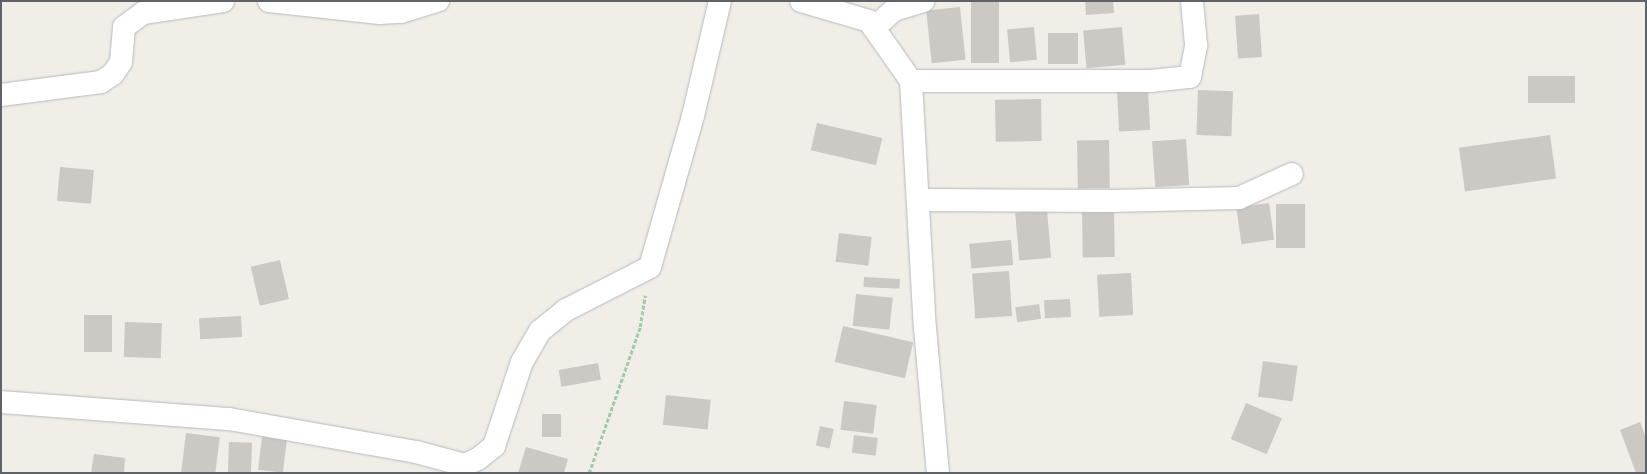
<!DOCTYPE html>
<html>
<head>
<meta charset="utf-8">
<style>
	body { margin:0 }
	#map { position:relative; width:1647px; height:474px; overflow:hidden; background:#f1eee8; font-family:Cabin,sans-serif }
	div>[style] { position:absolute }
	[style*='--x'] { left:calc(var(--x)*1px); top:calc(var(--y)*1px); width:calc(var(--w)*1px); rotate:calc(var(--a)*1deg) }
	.building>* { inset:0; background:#ccc9c5; transform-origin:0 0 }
	.path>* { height:2.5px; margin-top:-1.25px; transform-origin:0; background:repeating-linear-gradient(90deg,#9fcca7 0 4px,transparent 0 6px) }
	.roads { filter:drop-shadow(0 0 1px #b5b8bc) drop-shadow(0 0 1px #b5b8bc) }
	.street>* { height:22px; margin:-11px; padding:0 11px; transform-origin:11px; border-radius:11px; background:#fff }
	.secondary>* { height:22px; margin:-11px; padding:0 11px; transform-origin:11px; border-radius:11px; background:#fff }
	span { translate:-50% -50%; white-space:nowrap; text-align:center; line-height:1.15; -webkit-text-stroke:3.5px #fff; paint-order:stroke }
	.frame { position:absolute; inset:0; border:2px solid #5f6368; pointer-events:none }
</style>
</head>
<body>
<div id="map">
	<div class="building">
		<div style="left:971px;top:1px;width:28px;height:62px"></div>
		<div style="clip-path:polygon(1085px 1px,1113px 1px,1114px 13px,1086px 15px)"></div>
		<div style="left:960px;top:7px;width:53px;height:34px;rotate:84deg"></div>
		<div style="left:1259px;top:14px;width:43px;height:24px;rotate:86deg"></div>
		<div style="left:1034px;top:27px;width:33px;height:27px;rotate:85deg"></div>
		<div style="left:1122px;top:27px;width:38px;height:39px;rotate:85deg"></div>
		<div style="left:1048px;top:33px;width:30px;height:31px"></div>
		<div style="left:1575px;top:76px;width:27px;height:47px;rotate:90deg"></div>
		<div style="left:1148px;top:90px;width:40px;height:31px;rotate:87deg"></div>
		<div style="left:1198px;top:90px;width:35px;height:45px;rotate:2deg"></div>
		<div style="left:1041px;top:99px;width:42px;height:46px;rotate:89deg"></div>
		<div style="left:817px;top:123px;width:67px;height:28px;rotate:13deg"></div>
		<div style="left:1550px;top:135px;width:44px;height:92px;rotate:82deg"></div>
		<div style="left:1186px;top:139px;width:46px;height:34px;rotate:86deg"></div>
		<div style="left:1109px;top:140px;width:48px;height:32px;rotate:89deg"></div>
		<div style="left:60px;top:167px;width:34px;height:34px;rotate:5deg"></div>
		<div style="left:1269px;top:203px;width:37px;height:33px;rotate:82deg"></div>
		<div style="left:1276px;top:204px;width:29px;height:44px"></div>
		<div style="left:1047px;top:210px;width:48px;height:32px;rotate:85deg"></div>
		<div style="left:1114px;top:212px;width:45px;height:32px;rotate:89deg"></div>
		<div style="left:839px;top:233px;width:33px;height:29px;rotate:7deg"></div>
		<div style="left:1011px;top:240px;width:25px;height:42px;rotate:85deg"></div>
		<div style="left:280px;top:260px;width:40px;height:30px;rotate:77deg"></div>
		<div style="left:1009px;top:271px;width:45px;height:37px;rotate:86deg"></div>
		<div style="left:1131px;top:273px;width:42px;height:34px;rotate:87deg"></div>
		<div style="left:864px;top:277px;width:36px;height:10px;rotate:3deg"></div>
		<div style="left:856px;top:294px;width:37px;height:32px;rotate:6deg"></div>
		<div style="left:1070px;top:299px;width:18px;height:26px;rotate:87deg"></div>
		<div style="left:1039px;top:304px;width:15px;height:24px;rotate:82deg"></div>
		<div style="left:84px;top:315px;width:28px;height:37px"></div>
		<div style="left:241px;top:316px;width:21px;height:42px;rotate:87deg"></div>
		<div style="left:125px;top:322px;width:37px;height:35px;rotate:2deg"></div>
		<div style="left:843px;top:326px;width:72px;height:37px;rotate:13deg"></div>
		<div style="left:1263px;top:361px;width:35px;height:36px;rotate:8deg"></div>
		<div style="left:598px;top:363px;width:17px;height:40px;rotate:80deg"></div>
		<div style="left:666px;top:395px;width:45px;height:30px;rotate:6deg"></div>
		<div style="left:844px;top:401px;width:33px;height:29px;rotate:7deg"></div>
		<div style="left:1246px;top:403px;width:39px;height:39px;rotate:23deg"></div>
		<div style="left:542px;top:414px;width:19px;height:23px"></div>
		<div style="clip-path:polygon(1640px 422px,1646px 438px,1646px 473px,1636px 473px,1620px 430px)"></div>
		<div style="left:820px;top:426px;width:14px;height:20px;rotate:12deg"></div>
		<div style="left:186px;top:433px;width:34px;height:40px;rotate:7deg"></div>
		<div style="left:854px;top:435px;width:24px;height:18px;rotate:7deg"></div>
		<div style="left:262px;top:437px;width:25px;height:33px;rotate:7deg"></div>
		<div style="left:229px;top:442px;width:23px;height:31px;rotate:2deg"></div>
		<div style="clip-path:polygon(526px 447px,568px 459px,564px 473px,518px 473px)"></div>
		<div style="clip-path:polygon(94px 454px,125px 458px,124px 473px,91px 473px)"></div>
	</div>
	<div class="path">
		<div style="--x:589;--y:473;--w:155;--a:-70.7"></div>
		<div style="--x:640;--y:327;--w:32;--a:-81"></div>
	</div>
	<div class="roads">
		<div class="street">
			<div style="--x:269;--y:1;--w:111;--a:6.2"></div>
			<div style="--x:379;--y:13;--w:22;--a:-3"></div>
			<div style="--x:401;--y:12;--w:39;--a:-17"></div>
			<div style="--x:874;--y:28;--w:27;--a:-42"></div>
			<div style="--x:894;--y:10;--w:31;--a:-17"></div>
			<div style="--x:911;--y:81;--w:240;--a:0"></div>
			<div style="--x:1151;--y:81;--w:39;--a:-6"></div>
			<div style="--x:1190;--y:77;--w:33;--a:-79"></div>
			<div style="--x:1196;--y:45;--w:44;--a:-95.2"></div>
			<div style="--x:1;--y:95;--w:101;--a:-7.4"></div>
			<div style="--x:101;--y:82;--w:14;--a:-34"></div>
			<div style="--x:113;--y:74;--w:14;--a:-56"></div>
			<div style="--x:121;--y:62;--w:35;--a:-85"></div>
			<div style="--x:124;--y:27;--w:24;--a:-36"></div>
			<div style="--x:143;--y:13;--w:81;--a:-8.5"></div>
			<div style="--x:918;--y:200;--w:192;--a:0.3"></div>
			<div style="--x:1110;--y:201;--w:129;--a:-1.3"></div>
			<div style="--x:1239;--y:198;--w:58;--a:-24.4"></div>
			<div style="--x:1;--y:402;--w:229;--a:4.3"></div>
			<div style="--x:229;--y:419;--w:190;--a:10"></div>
			<div style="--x:416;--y:452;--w:51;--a:14.9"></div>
			<div style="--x:465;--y:465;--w:14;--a:-25"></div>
			<div style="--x:478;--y:459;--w:21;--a:-39"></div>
			<div style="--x:494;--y:446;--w:89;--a:-71.6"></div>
			<div style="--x:522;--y:362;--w:36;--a:-60"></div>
			<div style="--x:540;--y:331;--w:33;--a:-39"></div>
			<div style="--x:566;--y:310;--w:94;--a:-27.1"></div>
			<div style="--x:650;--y:267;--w:157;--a:-74.1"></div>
			<div style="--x:693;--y:116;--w:118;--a:-76.8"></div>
		</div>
		<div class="secondary">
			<div style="--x:801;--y:1;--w:71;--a:16.4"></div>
			<div style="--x:869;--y:21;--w:73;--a:55"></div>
			<div style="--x:911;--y:81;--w:247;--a:86.8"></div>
			<div style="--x:925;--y:328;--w:146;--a:84.9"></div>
		</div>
	</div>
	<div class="frame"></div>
</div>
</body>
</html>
